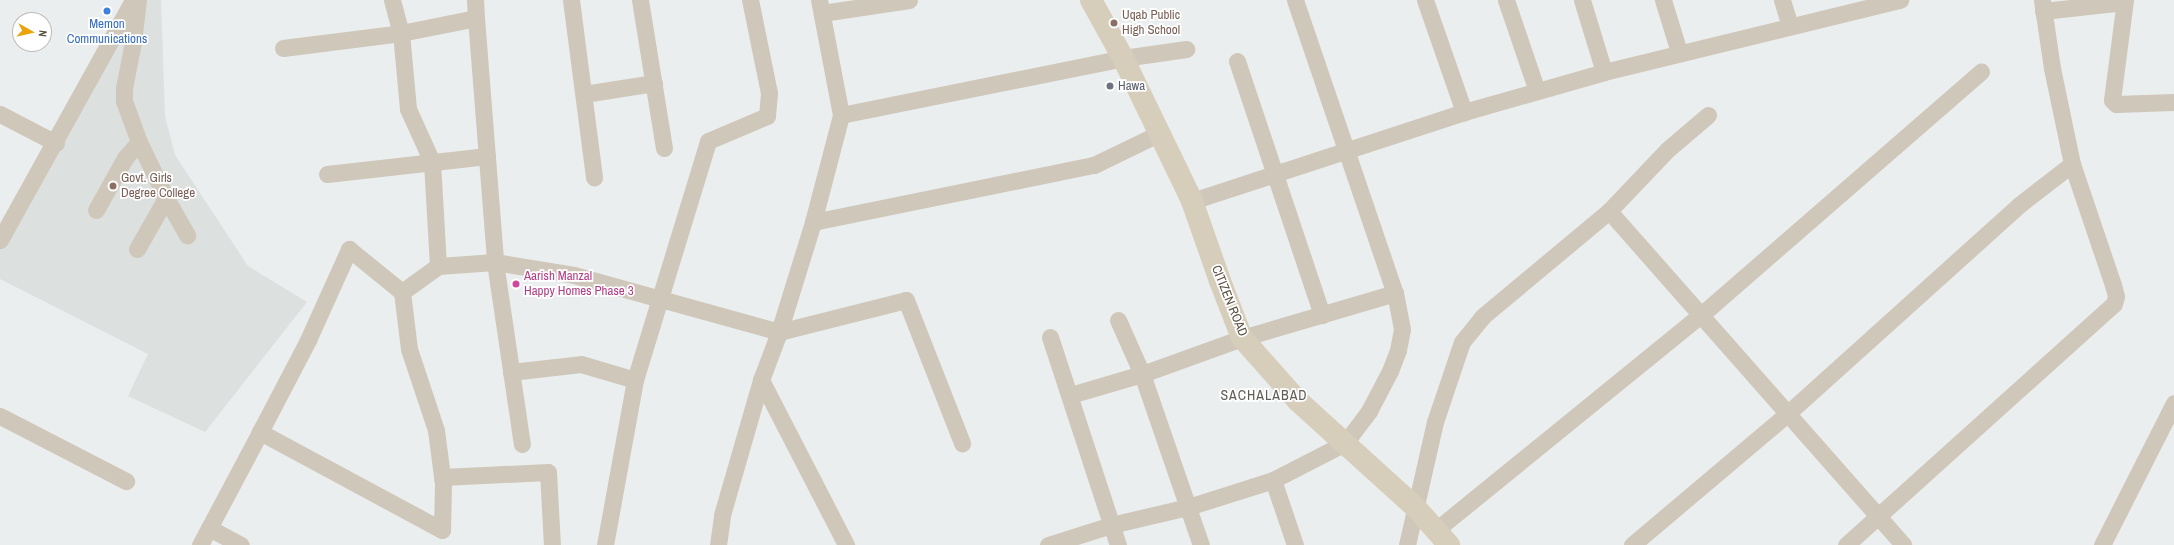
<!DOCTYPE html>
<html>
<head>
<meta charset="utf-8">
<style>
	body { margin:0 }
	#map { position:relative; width:2174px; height:545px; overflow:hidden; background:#ebeeee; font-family:"Archivo Narrow",sans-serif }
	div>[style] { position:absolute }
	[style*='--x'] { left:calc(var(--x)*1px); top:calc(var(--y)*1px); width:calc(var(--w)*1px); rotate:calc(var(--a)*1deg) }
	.education>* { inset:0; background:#dce0df }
	.street>* { height:17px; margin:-8.5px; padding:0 8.5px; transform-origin:8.5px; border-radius:8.5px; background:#cfc7ba }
	.secondary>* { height:22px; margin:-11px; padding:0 11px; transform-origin:11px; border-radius:11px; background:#d7cdbb }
	.dots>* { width:11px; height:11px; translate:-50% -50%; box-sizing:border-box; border:2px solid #fff; border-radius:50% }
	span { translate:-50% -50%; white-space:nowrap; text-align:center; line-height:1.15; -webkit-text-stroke:3.5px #fff; paint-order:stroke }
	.education-label { font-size:13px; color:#785e54 }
	.left { translate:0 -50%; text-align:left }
	.shop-label { font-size:13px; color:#366cbe }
	.worship-label { font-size:13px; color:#5b616d }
	.hotel-label { font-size:13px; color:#b23c85 }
	.street-label { font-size:13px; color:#5a5042 }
	.neighbourhood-label { font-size:14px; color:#615e57; letter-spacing:1px }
	.north { position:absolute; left:12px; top:12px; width:40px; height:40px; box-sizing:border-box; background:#fff; border:1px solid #bdb9b3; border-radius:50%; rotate:98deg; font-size:11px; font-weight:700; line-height:16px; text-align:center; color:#5a5042 }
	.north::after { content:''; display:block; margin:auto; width:14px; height:18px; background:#eaa309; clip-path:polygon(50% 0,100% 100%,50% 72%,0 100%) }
</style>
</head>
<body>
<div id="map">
	<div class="education">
		<div style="clip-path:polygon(133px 0,161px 0,165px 116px,175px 155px,248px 266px,307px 302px,205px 432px,128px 396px,148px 354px,0 279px,0 240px)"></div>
	</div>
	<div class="street">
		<div style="--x:392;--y:0;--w:34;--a:75"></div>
		<div style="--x:401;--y:33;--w:76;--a:84.7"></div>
		<div style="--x:408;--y:109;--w:58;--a:65.6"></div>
		<div style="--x:432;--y:162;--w:104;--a:86.7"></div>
		<div style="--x:571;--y:0;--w:179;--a:82.6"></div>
		<div style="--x:640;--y:0;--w:150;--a:80.8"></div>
		<div style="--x:1295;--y:0;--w:310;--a:71.2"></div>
		<div style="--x:1425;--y:0;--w:119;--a:70.8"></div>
		<div style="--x:1506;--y:0;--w:96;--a:71.2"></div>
		<div style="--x:1582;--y:0;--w:75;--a:73"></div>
		<div style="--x:1663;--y:0;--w:54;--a:72.9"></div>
		<div style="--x:1782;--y:0;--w:27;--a:73"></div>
		<div style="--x:2125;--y:0;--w:101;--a:97.4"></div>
		<div style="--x:2112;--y:100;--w:6;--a:45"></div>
		<div style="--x:2116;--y:104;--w:58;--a:-2"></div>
		<div style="--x:2043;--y:11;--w:82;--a:-6.3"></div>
		<div style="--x:822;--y:13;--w:88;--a:-8.5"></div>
		<div style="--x:476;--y:18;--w:245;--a:85.5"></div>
		<div style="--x:495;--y:262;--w:184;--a:81.6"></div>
		<div style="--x:283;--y:48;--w:119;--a:-7.2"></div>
		<div style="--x:401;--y:33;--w:76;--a:-11.3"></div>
		<div style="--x:476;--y:18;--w:18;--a:-93"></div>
		<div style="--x:1237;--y:61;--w:268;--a:71.5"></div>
		<div style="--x:584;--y:94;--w:71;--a:-8.9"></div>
		<div style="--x:0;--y:114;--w:63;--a:27.4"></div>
		<div style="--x:841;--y:115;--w:288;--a:-11.4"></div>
		<div style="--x:1123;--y:58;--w:64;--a:-8.1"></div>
		<div style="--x:327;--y:174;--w:161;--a:-6.4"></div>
		<div style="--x:166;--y:198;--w:43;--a:60.4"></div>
		<div style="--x:1192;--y:201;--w:286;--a:-18.1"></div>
		<div style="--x:1464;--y:112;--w:146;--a:-15.9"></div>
		<div style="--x:1604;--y:72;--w:305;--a:-13.7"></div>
		<div style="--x:96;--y:210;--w:60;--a:-60.9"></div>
		<div style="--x:125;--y:158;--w:21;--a:-49"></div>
		<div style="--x:139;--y:142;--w:44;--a:-110.1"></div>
		<div style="--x:124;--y:101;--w:13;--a:-90"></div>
		<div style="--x:124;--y:88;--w:47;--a:-78.9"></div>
		<div style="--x:133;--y:42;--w:42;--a:-83.2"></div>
		<div style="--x:1609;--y:211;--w:445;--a:48.6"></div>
		<div style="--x:813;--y:222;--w:287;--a:-11.5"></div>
		<div style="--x:1094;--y:165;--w:73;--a:-25.9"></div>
		<div style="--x:0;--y:240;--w:274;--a:-61"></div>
		<div style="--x:137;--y:249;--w:59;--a:-60.4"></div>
		<div style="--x:166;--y:198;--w:62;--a:-115.7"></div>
		<div style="--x:402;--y:292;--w:44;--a:-35.8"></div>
		<div style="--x:438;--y:266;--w:57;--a:-4"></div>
		<div style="--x:495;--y:262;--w:80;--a:9.3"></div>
		<div style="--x:574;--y:275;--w:213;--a:15.5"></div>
		<div style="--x:779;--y:332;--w:131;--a:-14.1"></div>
		<div style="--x:906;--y:300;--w:154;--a:68.6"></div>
		<div style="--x:1118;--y:320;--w:59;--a:66"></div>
		<div style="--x:1142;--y:374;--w:181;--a:71"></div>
		<div style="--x:1050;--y:337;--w:219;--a:71.9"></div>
		<div style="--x:511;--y:372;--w:70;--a:-6.5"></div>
		<div style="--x:581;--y:364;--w:56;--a:16.5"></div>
		<div style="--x:761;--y:380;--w:186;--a:62.7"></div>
		<div style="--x:0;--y:416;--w:142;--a:27.3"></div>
		<div style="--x:442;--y:477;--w:106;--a:-2.7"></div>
		<div style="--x:548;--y:472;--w:73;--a:86.9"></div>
		<div style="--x:1273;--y:480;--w:69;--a:71.3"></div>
		<div style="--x:209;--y:528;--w:36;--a:28"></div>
		<div style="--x:1436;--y:530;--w:341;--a:-39.1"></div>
		<div style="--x:1701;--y:315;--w:371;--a:-41"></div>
		<div style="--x:200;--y:545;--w:128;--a:-62"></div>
		<div style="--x:260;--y:432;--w:104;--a:-62.4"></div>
		<div style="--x:308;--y:340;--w:100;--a:-65.7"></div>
		<div style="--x:349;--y:249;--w:68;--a:39.1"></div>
		<div style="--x:402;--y:292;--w:57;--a:83"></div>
		<div style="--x:409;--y:349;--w:85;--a:71.6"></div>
		<div style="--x:436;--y:430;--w:54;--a:82.6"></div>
		<div style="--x:443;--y:484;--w:46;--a:91.2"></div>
		<div style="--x:442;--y:530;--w:207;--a:-151.7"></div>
		<div style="--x:605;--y:545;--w:168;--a:-79.7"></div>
		<div style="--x:635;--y:380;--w:250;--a:-73"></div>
		<div style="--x:708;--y:141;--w:64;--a:-23"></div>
		<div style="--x:767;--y:116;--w:23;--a:-85"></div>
		<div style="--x:769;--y:93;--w:95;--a:-101.5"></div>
		<div style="--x:718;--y:545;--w:30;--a:-82"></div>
		<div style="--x:722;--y:515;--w:141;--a:-73.9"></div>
		<div style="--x:761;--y:380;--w:51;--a:-69.4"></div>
		<div style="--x:779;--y:332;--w:115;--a:-72.8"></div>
		<div style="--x:813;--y:222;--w:111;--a:-75.3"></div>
		<div style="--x:841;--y:115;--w:117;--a:-100.8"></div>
		<div style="--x:1048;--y:545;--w:66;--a:-17.6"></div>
		<div style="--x:1111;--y:525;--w:79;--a:-13.2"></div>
		<div style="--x:1188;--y:507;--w:89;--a:-17.6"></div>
		<div style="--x:1273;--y:480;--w:81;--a:-27.2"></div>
		<div style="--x:1345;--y:443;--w:40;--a:-53"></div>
		<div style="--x:1369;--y:411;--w:45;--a:-62.3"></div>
		<div style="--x:1390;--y:371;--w:22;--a:-69"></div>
		<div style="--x:1398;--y:350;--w:21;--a:-79"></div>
		<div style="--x:1402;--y:329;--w:37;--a:-101"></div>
		<div style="--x:1395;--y:293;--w:159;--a:163.6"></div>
		<div style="--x:1242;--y:338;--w:106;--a:160.2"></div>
		<div style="--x:1142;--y:374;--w:75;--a:163.7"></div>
		<div style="--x:1407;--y:545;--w:126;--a:-77.2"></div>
		<div style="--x:1435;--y:422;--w:84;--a:-71.4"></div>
		<div style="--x:1462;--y:342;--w:33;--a:-51"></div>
		<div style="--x:1483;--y:316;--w:164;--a:-39.8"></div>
		<div style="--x:1609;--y:211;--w:84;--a:-46.4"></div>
		<div style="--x:1667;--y:150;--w:54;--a:-40.5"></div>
		<div style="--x:1632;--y:545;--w:203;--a:-40.2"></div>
		<div style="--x:1787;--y:414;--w:312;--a:-42"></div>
		<div style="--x:2019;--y:205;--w:67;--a:-37.7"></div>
		<div style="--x:1846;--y:545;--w:360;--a:-42"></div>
		<div style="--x:2114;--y:304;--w:8;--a:-76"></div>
		<div style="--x:2116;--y:296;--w:11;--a:-105"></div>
		<div style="--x:2113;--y:285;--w:128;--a:-108.7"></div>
		<div style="--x:2072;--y:164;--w:98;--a:-101.8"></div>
		<div style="--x:2052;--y:68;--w:69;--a:-98.4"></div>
		<div style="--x:2102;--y:545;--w:159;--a:-63.1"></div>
	</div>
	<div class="secondary">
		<div style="--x:1091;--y:0;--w:66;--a:61.1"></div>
		<div style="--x:1123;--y:58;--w:159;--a:64.2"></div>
		<div style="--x:1192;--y:201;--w:85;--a:70.7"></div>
		<div style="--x:1220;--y:281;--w:61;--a:68.9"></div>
		<div style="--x:1242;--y:338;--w:83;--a:48.4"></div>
		<div style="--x:1297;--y:400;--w:161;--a:42.2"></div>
		<div style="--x:1416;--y:508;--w:50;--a:48.3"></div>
	</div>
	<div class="dots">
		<div style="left:107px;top:11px;background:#3f7fe0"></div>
		<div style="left:1114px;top:23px;background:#8d6e63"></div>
		<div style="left:1110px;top:86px;background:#6b7280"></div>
		<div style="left:113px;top:186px;background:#8d6e63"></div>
		<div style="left:516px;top:284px;background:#d1479c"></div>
	</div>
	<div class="education-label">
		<span class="left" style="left:1122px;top:23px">Uqab Public<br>High School</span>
		<span class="left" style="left:121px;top:186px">Govt. Girls<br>Degree College</span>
	</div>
	<div class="shop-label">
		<span style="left:107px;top:32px">Memon<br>Communications</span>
	</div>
	<div class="worship-label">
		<span class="left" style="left:1118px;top:86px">Hawa</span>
	</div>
	<div class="hotel-label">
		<span class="left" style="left:524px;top:284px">Aarish Manzal<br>Happy Homes Phase 3</span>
	</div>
	<div class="street-label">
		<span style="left:1229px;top:301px;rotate:68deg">CITIZEN ROAD</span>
	</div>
	<div class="neighbourhood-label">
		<span style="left:1264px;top:395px">SACHALABAD</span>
	</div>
	<div class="north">N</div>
</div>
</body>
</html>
